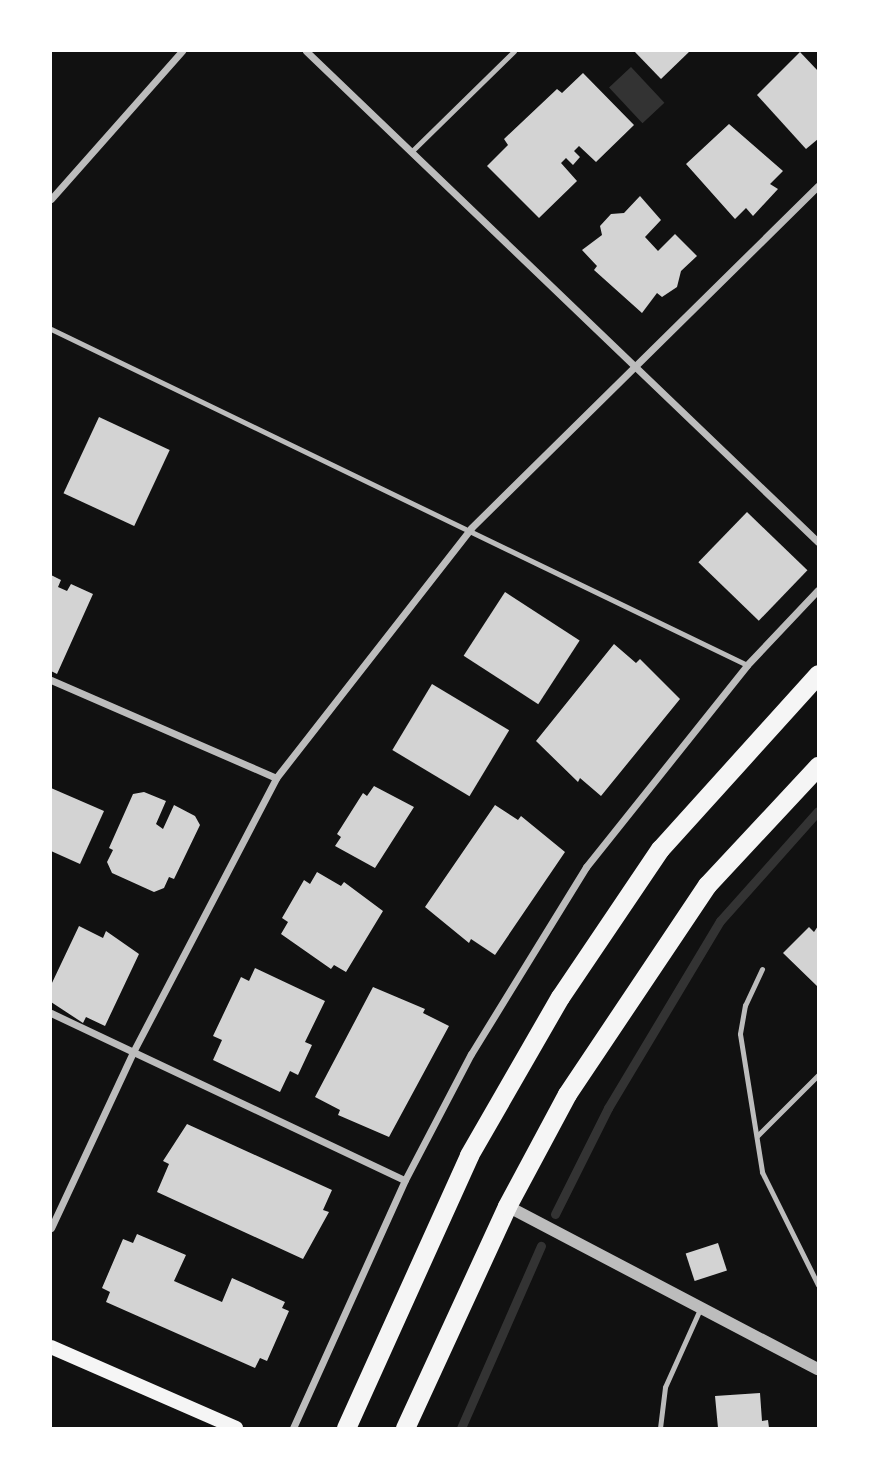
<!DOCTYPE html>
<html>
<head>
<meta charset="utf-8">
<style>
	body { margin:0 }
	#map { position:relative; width:869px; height:1479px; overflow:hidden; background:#111; font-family:Merriweather,serif }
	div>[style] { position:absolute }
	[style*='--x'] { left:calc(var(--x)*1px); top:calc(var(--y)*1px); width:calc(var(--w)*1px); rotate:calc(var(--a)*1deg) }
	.water>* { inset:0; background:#333; transform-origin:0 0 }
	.stream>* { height:9px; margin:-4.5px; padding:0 4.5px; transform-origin:4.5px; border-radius:4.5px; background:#333 }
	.building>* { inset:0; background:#d3d3d3; transform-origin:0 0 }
	.service>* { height:5px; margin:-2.5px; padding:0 2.5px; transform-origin:2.5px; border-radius:2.5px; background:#bcbcbc }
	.minor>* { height:7px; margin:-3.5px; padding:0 3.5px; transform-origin:3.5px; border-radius:3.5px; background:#bcbcbc }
	.tertiary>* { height:12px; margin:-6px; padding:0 6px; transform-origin:6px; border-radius:6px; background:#bcbcbc }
	.secondary>* { height:14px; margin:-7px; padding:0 7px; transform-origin:7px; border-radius:7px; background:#f5f5f5 }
	.trunk>* { height:19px; margin:-9.5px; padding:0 9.5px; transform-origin:9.5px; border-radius:9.5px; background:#f5f5f5 }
	span { translate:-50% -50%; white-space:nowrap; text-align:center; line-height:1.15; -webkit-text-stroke:7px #fff; paint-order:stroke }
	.frame { position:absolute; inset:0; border:52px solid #fff; pointer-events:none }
</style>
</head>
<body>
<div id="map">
	<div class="water">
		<div style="left:631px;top:67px;width:49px;height:30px;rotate:47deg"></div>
	</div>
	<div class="stream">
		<div style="--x:555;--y:1214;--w:119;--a:-63.4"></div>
		<div style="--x:608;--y:1108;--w:218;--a:-59.1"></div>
		<div style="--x:720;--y:921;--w:147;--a:-48.3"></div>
		<div style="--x:461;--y:1428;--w:199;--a:-66.3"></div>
	</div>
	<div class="building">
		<div style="clip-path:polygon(634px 51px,690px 51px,661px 79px)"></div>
		<div style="clip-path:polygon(800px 52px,818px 71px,818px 139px,806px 149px,757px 95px)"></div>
		<div style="clip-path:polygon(583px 73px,634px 125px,596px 162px,579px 146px,574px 151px,580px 157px,573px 165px,566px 158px,561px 163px,577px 181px,539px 218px,487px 166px,508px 145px,504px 139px,557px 89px,562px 93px)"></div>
		<div style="clip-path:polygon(729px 124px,783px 171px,770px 184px,778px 189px,753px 216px,746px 208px,735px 219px,686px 164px)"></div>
		<div style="clip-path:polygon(640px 196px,661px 220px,645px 237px,658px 251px,675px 234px,697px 256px,681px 271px,677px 287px,662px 297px,657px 293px,642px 313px,594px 270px,597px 266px,582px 250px,602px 235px,600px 226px,611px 214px,624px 213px)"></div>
		<div style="left:99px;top:417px;width:78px;height:84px;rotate:25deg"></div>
		<div style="left:747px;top:512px;width:84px;height:70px;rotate:44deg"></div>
		<div style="clip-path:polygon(51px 575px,61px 580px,58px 587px,67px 591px,71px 584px,93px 594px,57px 674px,51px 671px)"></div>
		<div style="left:505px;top:592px;width:89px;height:76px;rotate:33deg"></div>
		<div style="clip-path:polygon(614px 644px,636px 663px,640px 659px,680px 699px,601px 796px,580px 778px,578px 782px,536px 741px)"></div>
		<div style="left:432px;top:684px;width:90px;height:77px;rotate:31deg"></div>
		<div style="clip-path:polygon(374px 786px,414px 807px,375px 868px,335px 846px,341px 837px,337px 834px,363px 793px,367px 796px)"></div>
		<div style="clip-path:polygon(51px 788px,104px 811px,80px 864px,51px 851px)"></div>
		<div style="clip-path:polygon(144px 792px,166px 801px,156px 824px,163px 829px,174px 805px,195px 816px,200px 825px,174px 879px,169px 877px,164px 888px,154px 892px,112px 873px,107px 862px,113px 850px,109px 848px,133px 794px)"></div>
		<div style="clip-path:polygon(495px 805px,518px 820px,521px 816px,565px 852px,495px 955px,471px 939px,469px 943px,425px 907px)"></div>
		<div style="clip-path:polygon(317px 872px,341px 886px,344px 882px,383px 911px,346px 972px,334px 965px,331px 969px,281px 934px,288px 922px,282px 918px,304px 880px,310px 884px)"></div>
		<div style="clip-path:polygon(79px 926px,103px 938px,106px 931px,139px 954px,105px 1026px,86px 1017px,83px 1023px,51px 1002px,51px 985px)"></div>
		<div style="clip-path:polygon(818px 926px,818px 987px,783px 953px,809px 927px,814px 932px)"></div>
		<div style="clip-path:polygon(255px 968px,325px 1001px,305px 1042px,312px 1045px,298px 1075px,290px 1071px,280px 1092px,213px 1060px,222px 1040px,213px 1036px,241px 977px,249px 981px)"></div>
		<div style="clip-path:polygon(373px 987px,425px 1009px,423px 1013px,449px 1026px,389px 1137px,338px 1115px,340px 1110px,315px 1097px)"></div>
		<div style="clip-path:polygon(187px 1124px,332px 1190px,323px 1210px,329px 1212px,303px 1259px,157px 1192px,169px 1164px,163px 1161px)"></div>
		<div style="clip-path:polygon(137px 1234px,186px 1255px,174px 1281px,222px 1302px,232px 1278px,285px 1302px,282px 1308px,289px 1311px,267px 1361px,260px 1358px,255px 1368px,106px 1302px,110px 1292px,102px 1288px,123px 1239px,133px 1243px)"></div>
		<div style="left:718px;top:1243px;width:29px;height:34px;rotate:72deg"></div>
		<div style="clip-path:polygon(760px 1393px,762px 1421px,768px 1420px,769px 1428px,718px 1428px,715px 1396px)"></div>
	</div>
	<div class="service">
		<div style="--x:411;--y:152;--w:144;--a:-44.4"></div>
		<div style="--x:51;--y:329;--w:773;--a:25.77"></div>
		<div style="--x:762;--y:969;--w:40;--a:115"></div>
		<div style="--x:745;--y:1005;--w:29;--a:100"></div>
		<div style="--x:740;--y:1034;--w:140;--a:80.9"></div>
		<div style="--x:762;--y:1172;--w:126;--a:63.6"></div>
		<div style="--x:757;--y:1136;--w:86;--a:-45"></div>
		<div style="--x:660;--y:1428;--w:41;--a:-83"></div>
		<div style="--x:665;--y:1387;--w:88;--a:-65.8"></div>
	</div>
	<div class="minor">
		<div style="--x:306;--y:51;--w:709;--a:43.8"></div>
		<div style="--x:51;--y:199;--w:198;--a:-48.5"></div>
		<div style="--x:51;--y:680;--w:245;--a:23.5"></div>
		<div style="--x:51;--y:1013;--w:391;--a:25.3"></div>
		<div style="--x:51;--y:1228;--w:194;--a:-65"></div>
		<div style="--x:133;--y:1052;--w:309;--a:-62.4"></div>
		<div style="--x:276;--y:778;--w:317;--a:-52"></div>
		<div style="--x:471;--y:528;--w:487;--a:-44.6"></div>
		<div style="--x:293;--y:1428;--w:272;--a:-65.7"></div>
		<div style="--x:405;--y:1180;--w:142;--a:-62.4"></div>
		<div style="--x:471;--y:1054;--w:220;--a:-58.4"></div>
		<div style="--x:586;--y:867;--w:258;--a:-51.4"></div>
		<div style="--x:747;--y:665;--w:103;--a:-46.6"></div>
	</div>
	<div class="tertiary">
		<div style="--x:507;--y:1206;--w:351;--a:27.7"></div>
	</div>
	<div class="secondary">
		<div style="--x:51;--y:1347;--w:202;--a:23.6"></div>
	</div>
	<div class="trunk">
		<div style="--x:346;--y:1428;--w:299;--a:-65.7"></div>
		<div style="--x:469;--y:1155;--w:182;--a:-60.1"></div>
		<div style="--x:560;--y:997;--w:179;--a:-56"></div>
		<div style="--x:660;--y:849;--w:236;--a:-47.9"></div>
		<div style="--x:405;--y:1428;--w:244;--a:-65.3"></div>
		<div style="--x:507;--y:1206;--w:127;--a:-61.8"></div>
		<div style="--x:567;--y:1094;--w:252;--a:-56.2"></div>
		<div style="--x:707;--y:885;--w:163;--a:-47"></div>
	</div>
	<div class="frame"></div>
</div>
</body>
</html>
